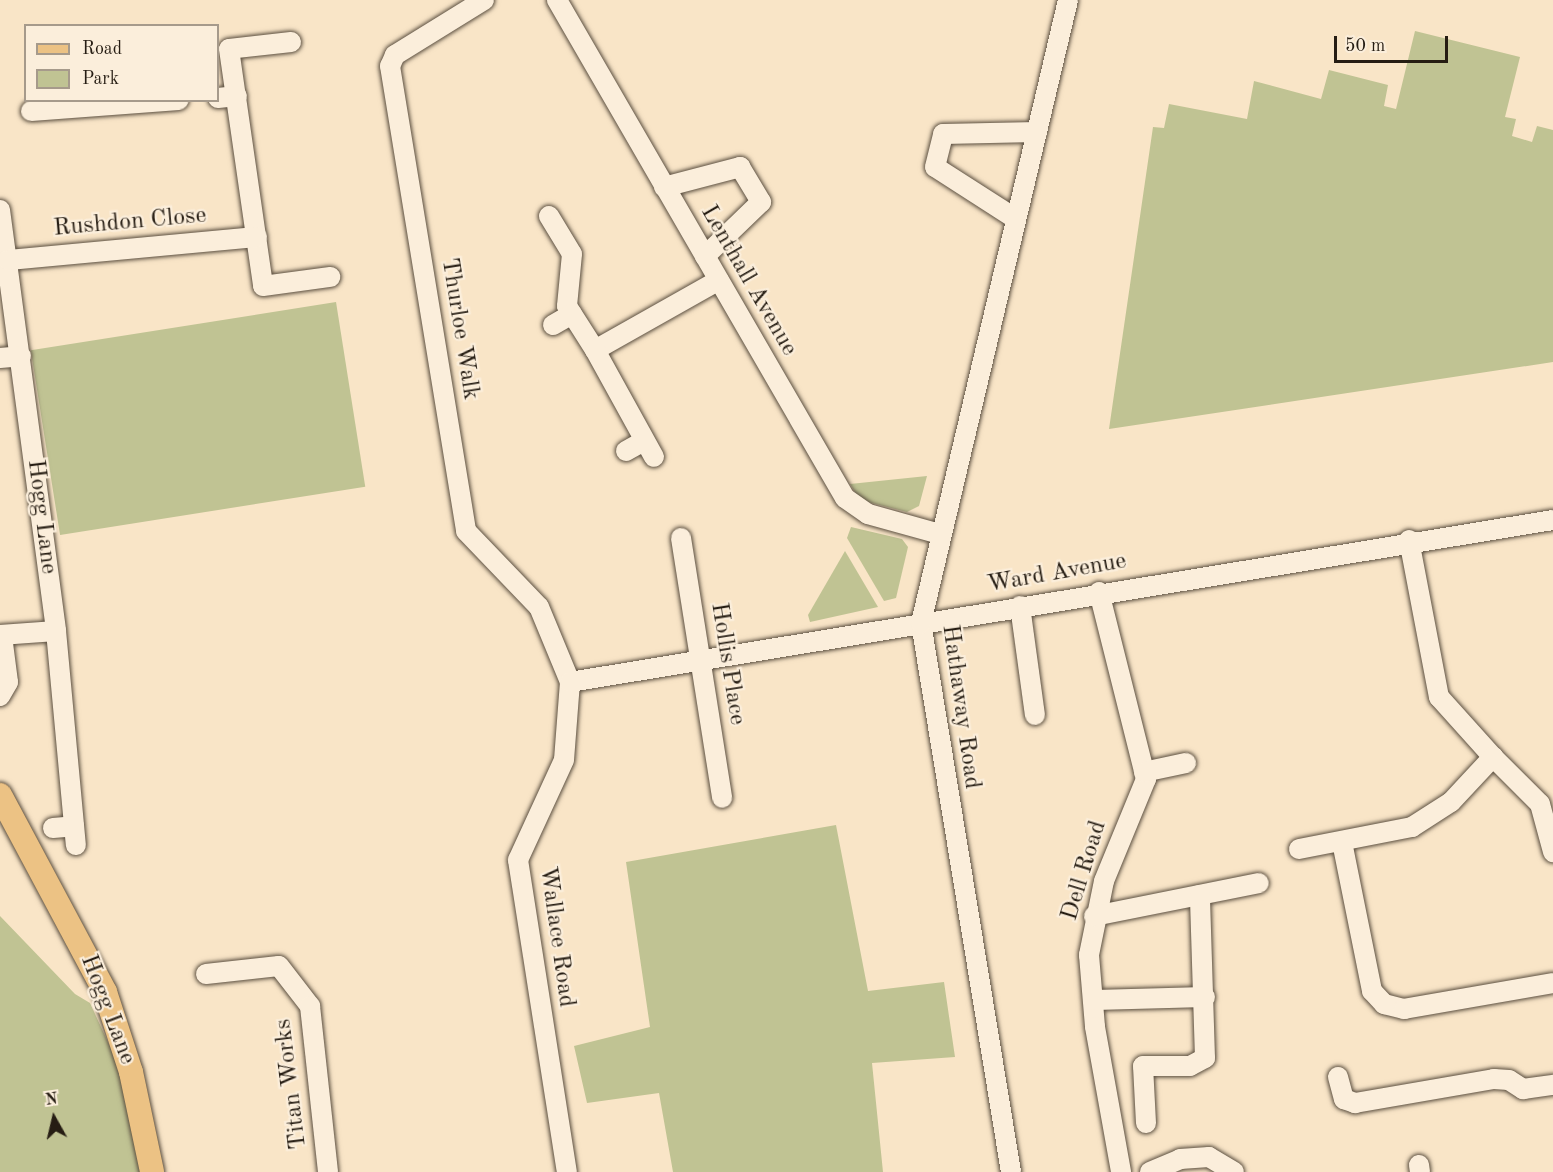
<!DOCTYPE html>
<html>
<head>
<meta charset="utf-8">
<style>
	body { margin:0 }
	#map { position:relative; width:1553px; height:1172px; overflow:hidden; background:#f9e5c7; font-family:"Old Standard TT",serif }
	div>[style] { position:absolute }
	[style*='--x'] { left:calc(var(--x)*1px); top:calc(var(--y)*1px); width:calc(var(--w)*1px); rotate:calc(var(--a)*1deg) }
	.green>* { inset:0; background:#c0c393; transform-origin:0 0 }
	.roads { filter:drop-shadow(0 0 2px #5b4f40) drop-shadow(0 0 2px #5b4f40) }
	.minor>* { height:20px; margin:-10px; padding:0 10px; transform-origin:10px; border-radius:10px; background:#fbeedb }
	.major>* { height:24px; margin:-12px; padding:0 12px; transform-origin:12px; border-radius:12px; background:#ecc284 }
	span { translate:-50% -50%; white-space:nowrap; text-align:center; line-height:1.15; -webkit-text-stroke:4.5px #fbeedb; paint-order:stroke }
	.street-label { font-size:24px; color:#261d13 }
	.legend { position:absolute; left:24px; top:24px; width:195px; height:78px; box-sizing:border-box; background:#fbeedb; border:2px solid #a69a8b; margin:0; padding:8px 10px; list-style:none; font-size:18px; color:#261d13 }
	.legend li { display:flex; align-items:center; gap:12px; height:30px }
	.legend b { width:30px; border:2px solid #a69a8b }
	.north { position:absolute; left:24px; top:1088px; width:60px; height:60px; -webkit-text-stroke:4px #fbeedb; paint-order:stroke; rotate:352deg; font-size:16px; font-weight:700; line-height:24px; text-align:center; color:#261d13 }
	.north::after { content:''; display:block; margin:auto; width:21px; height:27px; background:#261d13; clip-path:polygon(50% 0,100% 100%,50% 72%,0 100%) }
	.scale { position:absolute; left:1334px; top:36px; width:114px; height:27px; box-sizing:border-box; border:3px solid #261d13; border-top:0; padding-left:8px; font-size:18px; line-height:21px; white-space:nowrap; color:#261d13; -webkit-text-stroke:4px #fbeedb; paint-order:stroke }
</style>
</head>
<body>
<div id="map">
	<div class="green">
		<div style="clip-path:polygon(1415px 31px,1520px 57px,1505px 117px,1516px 119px,1512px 136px,1532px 142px,1537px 126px,1553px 130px,1553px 362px,1109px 429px,1153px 127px,1164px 128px,1169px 104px,1247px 119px,1254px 81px,1321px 99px,1329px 70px,1388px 85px,1384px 106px,1396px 109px)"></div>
		<div style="left:336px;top:302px;width:187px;height:309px;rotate:81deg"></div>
		<div style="clip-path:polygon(927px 476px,919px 506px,907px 512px,860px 500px,850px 484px)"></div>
		<div style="clip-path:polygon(851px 527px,902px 539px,908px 547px,896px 598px,884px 601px,847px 538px)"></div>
		<div style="clip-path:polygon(845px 551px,878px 607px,810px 622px,808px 615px)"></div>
		<div style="clip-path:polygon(836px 825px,868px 991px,944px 982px,955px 1057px,872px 1063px,883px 1172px,673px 1172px,659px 1093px,587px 1103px,574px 1046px,650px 1027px,626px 862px)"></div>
		<div style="clip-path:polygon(0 916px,75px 994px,90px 1003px,117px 1062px,141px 1172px,0 1172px)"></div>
	</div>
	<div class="roads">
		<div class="minor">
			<div style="--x:484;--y:0;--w:105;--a:148.3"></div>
			<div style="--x:395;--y:55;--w:12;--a:114"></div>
			<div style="--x:390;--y:66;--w:471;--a:80.7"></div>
			<div style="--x:466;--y:531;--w:105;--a:46.2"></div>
			<div style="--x:539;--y:607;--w:81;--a:67.5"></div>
			<div style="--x:570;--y:682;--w:78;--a:94.4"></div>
			<div style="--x:564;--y:760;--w:110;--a:114.7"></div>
			<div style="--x:518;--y:860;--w:316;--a:81.1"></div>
			<div style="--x:557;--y:0;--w:575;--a:59.96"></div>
			<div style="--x:845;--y:498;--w:28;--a:35"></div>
			<div style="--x:868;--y:514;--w:75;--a:15.5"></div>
			<div style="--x:291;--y:42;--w:62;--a:173.6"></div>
			<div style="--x:229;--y:49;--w:239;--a:81.8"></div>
			<div style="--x:263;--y:286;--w:68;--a:-7.7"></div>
			<div style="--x:218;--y:98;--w:19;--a:-6"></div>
			<div style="--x:31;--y:111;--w:148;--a:-4.3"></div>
			<div style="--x:664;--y:187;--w:79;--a:-14.7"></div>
			<div style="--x:740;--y:167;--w:41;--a:59"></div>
			<div style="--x:761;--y:202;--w:78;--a:136"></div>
			<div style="--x:0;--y:210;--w:425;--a:82.4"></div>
			<div style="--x:56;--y:631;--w:215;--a:84.7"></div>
			<div style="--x:549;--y:216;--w:44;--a:58.8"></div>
			<div style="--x:572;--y:254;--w:52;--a:95.5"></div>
			<div style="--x:567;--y:306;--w:52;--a:57.5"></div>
			<div style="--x:595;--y:350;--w:142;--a:-29.4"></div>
			<div style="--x:1016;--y:219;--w:96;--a:-147.3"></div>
			<div style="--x:935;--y:167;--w:34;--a:-76"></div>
			<div style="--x:943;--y:134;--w:94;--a:-1.2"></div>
			<div style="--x:8;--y:260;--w:250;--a:-5.3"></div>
			<div style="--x:553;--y:325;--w:22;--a:-30"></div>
			<div style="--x:595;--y:350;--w:122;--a:61.1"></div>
			<div style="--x:0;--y:358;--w:21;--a:-5"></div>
			<div style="--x:626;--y:451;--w:21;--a:-29"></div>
			<div style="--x:681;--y:538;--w:263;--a:81"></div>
			<div style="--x:1409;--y:540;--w:160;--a:79.2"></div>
			<div style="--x:1439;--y:697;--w:81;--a:48"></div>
			<div style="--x:1099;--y:592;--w:193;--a:75.9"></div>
			<div style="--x:1146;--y:779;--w:110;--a:112.4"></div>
			<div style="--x:1104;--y:881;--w:76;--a:101.5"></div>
			<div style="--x:1089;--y:955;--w:72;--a:85.2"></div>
			<div style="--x:1095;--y:1027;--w:147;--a:79.8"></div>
			<div style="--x:1020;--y:606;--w:110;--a:82.2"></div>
			<div style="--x:0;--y:635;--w:56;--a:-4.1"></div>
			<div style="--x:570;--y:682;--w:996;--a:-9.36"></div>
			<div style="--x:0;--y:696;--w:16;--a:-60"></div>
			<div style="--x:8;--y:682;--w:46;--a:-97.4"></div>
			<div style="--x:1144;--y:772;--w:43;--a:-12.1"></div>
			<div style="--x:53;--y:828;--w:21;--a:-5"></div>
			<div style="--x:1342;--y:842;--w:152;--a:78.6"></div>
			<div style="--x:1372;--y:991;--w:18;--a:47"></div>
			<div style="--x:1384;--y:1004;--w:21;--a:14"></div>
			<div style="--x:1404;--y:1009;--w:151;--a:-9.9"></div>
			<div style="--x:1299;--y:849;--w:115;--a:-11"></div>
			<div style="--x:1412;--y:827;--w:46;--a:-32.7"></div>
			<div style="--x:1451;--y:802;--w:62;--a:-47"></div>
			<div style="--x:1493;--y:757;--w:66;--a:45"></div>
			<div style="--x:1540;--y:804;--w:50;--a:74.8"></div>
			<div style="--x:1094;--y:916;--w:168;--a:-11.3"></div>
			<div style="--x:206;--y:974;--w:73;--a:-6.3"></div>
			<div style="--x:279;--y:966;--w:51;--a:52.2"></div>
			<div style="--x:310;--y:1006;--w:167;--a:83.8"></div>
			<div style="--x:1095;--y:1000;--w:110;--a:-1.6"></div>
			<div style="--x:1338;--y:1077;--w:23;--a:75"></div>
			<div style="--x:1344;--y:1099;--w:12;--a:20"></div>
			<div style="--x:1355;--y:1103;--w:141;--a:-9.8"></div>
			<div style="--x:1494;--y:1079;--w:15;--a:4"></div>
			<div style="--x:1509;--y:1080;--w:17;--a:33"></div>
			<div style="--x:1523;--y:1089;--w:30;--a:-8"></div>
			<div style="--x:1146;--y:1123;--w:57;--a:-93"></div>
			<div style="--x:1143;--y:1066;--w:47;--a:0"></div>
			<div style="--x:1190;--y:1066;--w:17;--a:-28"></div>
			<div style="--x:1205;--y:1058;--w:163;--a:-91.8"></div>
			<div style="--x:1419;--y:1165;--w:7;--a:82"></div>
			<div style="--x:1011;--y:1172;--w:556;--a:-99.31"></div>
			<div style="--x:921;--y:623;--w:640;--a:-76.72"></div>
			<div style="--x:1150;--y:1172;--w:33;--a:-23"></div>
			<div style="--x:1180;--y:1159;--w:29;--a:-4"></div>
			<div style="--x:1209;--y:1157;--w:29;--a:31"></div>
		</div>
		<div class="major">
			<div style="--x:0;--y:795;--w:223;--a:61.9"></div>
			<div style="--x:105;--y:992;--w:84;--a:72"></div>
			<div style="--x:131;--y:1072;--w:102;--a:78.1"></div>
		</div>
	</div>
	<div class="street-label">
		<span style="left:130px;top:223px;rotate:-5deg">Rushdon Close</span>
		<span style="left:748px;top:281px;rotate:60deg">Lenthall Avenue</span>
		<span style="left:459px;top:329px;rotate:81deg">Thurloe Walk</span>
		<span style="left:41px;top:517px;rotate:83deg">Hogg Lane</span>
		<span style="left:1057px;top:574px;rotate:-10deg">Ward Avenue</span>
		<span style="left:727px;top:664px;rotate:81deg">Hollis Place</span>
		<span style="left:960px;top:707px;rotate:82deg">Hathaway Road</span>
		<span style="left:1085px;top:871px;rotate:-73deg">Dell Road</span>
		<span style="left:556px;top:937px;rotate:82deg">Wallace Road</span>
		<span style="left:107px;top:1010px;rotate:69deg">Hogg Lane</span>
		<span style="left:292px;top:1084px;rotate:-97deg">Titan Works</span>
	</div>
	<ul class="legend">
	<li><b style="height:8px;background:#ecc284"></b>Road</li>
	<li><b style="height:16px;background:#c0c393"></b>Park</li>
	</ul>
	<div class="north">N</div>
	<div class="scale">50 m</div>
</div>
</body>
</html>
